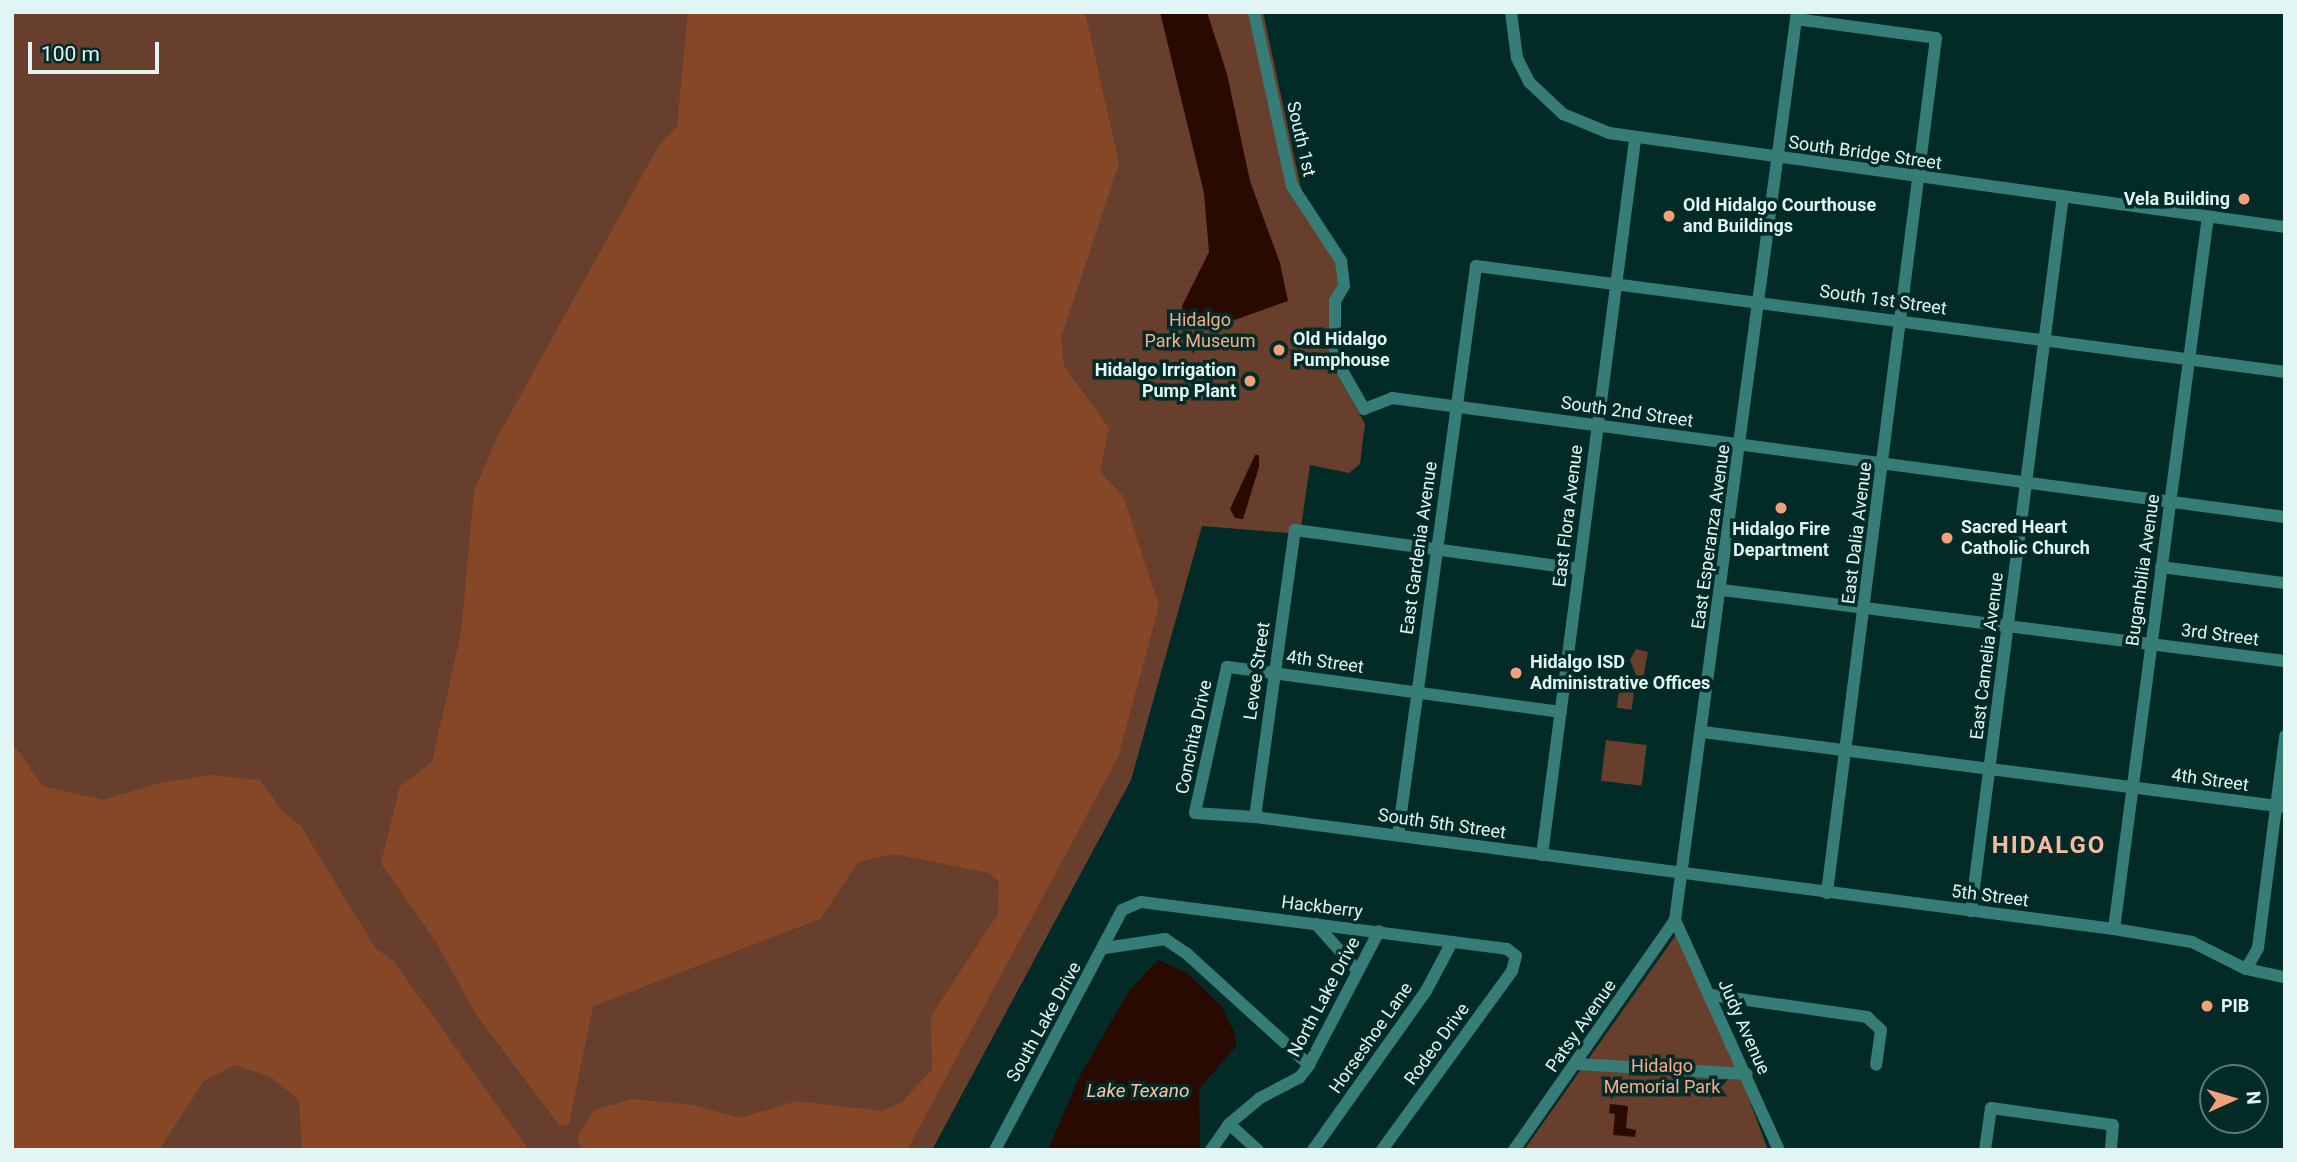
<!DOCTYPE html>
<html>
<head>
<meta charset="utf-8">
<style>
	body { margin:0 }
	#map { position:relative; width:2297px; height:1162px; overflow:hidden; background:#022a27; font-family:Roboto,sans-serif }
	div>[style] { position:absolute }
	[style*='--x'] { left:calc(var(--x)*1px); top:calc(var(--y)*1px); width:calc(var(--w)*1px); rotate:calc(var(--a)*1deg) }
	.green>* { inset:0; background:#683f2c; transform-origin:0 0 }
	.forest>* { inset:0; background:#864727 }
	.water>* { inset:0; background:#290a00 }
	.minor>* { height:12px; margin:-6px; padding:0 6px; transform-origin:6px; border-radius:6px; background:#377d77 }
	.dots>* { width:19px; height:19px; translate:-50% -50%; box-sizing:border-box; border:4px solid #022a27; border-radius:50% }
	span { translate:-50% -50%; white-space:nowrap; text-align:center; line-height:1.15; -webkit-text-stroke:7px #022a27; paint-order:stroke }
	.street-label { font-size:18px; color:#e1f5f3 }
	.poi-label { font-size:18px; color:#e1f5f3; font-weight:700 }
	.right { translate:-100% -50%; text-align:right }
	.left { translate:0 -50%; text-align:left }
	.park-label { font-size:18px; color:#f8ad89 }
	.water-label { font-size:19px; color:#fdc3a8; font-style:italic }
	.district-label { font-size:24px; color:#f7bb9f; font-weight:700; letter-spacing:2px }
	.frame { position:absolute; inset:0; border:14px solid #e1f5f3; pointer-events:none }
	.north { position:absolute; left:2199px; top:1064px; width:70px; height:70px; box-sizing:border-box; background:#022a27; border:2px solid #5b7b79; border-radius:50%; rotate:86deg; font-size:19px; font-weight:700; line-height:28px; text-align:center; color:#e1f5f3 }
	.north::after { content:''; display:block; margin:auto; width:24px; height:32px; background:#f1a27b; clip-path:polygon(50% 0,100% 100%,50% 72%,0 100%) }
	.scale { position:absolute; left:28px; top:42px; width:131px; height:32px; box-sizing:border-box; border:4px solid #e1f5f3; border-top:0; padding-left:9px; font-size:21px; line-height:24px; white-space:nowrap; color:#e1f5f3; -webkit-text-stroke:5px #022a27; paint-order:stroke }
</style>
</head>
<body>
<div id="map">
	<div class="green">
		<div style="clip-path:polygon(12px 12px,1263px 12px,1302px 193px,1339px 249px,1338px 309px,1329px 359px,1365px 424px,1360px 464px,1349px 473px,1310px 465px,1300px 534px,1202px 526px,1131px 780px,932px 1150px,12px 1150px)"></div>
		<div style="clip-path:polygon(1636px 649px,1648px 652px,1643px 679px,1637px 678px,1630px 660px)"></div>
		<div style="left:1620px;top:684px;width:15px;height:24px;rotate:8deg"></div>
		<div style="left:1606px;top:740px;width:41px;height:41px;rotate:7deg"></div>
		<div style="clip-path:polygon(1676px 935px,1731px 1051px,1768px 1150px,1524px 1150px)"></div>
	</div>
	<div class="forest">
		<div style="clip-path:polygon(688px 12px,1085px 12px,1119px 163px,1061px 338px,1064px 366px,1109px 428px,1100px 472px,1123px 496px,1159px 606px,1118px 757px,907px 1150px,582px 1150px,577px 1138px,594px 1110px,632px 1099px,693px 1105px,740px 1118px,797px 1101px,881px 1111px,901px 1103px,932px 1070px,931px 1016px,998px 914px,999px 882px,989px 873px,895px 854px,858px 862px,820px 919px,593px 1006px,569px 1124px,560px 1126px,476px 1014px,436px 942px,381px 863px,400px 786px,432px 762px,461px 633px,474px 491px,496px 440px,659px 145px,677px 127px)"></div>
		<div style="clip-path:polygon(12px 742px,42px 786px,103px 800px,159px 783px,210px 775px,260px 780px,283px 812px,300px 825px,376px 949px,393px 960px,529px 1150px,302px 1150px,299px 1100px,271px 1077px,235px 1065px,204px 1081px,159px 1150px,12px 1150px)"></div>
	</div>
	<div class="water">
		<div style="clip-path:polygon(1160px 12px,1207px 12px,1227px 74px,1250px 181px,1280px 263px,1288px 301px,1206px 330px,1183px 315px,1182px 306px,1209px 252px,1204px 193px)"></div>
		<div style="clip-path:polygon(1255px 455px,1259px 455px,1259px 467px,1243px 519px,1235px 518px,1230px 509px)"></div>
		<div style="clip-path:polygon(1158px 960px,1187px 973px,1222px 1007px,1235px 1034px,1236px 1046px,1199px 1089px,1200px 1150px,1048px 1150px,1080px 1076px,1129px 991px)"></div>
		<div style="clip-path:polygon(1610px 1104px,1628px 1106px,1626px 1128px,1636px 1130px,1635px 1137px,1613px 1135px,1615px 1114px,1609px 1113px)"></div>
	</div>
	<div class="minor">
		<div style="--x:1254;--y:12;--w:178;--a:77.7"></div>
		<div style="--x:1292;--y:186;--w:90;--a:56.8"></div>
		<div style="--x:1341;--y:261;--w:25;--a:83"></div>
		<div style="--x:1344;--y:286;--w:17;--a:121"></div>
		<div style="--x:1335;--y:301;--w:57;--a:90"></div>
		<div style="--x:1335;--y:358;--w:59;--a:60.4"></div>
		<div style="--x:1364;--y:409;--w:30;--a:-21"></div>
		<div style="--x:1392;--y:398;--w:901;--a:7.59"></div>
		<div style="--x:1511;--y:12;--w:46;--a:82.6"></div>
		<div style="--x:1517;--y:58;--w:27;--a:63"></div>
		<div style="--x:1529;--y:82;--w:47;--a:43.3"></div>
		<div style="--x:1563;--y:114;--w:50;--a:22.4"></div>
		<div style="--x:1609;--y:133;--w:683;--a:7.92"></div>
		<div style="--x:1796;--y:19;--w:141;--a:7.7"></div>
		<div style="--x:1936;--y:38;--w:862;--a:97.27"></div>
		<div style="--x:2161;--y:567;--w:125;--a:7.4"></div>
		<div style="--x:1722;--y:590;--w:567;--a:7.19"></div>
		<div style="--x:1561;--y:712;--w:337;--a:-172.3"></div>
		<div style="--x:1227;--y:667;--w:149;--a:102.4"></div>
		<div style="--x:1195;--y:813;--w:60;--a:3.8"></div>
		<div style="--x:1255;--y:817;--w:866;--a:7.43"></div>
		<div style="--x:2114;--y:929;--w:79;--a:9.5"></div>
		<div style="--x:2192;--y:942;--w:60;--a:26.6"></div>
		<div style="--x:2246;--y:969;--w:40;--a:12"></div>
		<div style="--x:1703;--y:732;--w:587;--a:7.34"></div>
		<div style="--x:1255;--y:817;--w:290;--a:-82.1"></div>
		<div style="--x:1295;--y:530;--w:287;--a:7.8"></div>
		<div style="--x:1398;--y:835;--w:574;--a:-82.19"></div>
		<div style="--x:1476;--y:266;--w:816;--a:7.46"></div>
		<div style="--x:1542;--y:855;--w:721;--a:-82.59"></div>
		<div style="--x:1971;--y:911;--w:721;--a:-82.67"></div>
		<div style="--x:1675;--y:920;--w:252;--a:65.7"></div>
		<div style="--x:1316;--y:924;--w:60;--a:48.4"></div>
		<div style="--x:2114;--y:929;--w:719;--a:-82.49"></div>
		<div style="--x:1105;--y:948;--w:61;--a:-8.5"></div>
		<div style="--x:1165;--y:939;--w:25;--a:34"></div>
		<div style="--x:1186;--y:953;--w:166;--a:42.3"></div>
		<div style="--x:2246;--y:969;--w:24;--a:-60"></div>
		<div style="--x:2258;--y:948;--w:214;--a:-82.7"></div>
		<div style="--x:1711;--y:995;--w:158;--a:8"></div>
		<div style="--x:1867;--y:1017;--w:19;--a:43"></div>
		<div style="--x:1881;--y:1030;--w:35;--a:98"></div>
		<div style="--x:1577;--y:1064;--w:170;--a:3.4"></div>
		<div style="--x:1229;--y:1124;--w:40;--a:-40"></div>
		<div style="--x:1260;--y:1098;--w:45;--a:-27.7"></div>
		<div style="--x:1300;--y:1077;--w:15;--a:-53"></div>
		<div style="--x:1309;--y:1065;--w:151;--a:-62.4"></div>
		<div style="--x:995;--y:1150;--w:272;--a:-62.1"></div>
		<div style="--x:1122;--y:910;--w:21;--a:-23"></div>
		<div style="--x:1141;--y:902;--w:369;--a:7.3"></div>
		<div style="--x:1507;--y:949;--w:11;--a:38"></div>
		<div style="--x:1516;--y:956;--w:16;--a:105"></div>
		<div style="--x:1512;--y:971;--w:221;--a:126"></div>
		<div style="--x:1211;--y:1150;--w:32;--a:-55"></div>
		<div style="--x:1229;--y:1124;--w:39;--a:42"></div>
		<div style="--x:1313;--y:1150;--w:195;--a:-54.6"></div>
		<div style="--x:1426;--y:991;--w:55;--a:-62"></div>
		<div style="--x:1514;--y:1150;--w:281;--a:-55"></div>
		<div style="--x:1675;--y:920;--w:916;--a:-82.35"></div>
		<div style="--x:1985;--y:1150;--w:42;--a:-81.9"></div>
		<div style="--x:1991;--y:1108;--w:123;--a:7.9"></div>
		<div style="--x:2113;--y:1125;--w:25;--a:95"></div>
	</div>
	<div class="dots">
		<div style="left:2244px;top:199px;background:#f1a27b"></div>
		<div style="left:1669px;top:216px;background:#f1a27b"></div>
		<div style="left:1279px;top:350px;background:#f1a27b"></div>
		<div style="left:1250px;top:381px;background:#f1a27b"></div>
		<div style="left:1781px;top:508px;background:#f1a27b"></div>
		<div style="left:1947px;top:538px;background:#f1a27b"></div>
		<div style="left:1516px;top:673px;background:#f1a27b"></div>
		<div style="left:2207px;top:1006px;background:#f1a27b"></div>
	</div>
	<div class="street-label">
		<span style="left:1301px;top:139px;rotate:77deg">South 1st</span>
		<span style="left:1865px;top:153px;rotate:8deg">South Bridge Street</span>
		<span style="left:1883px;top:300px;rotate:8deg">South 1st Street</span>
		<span style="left:1627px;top:412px;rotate:8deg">South 2nd Street</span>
		<span style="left:1568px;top:516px;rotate:-83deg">East Flora Avenue</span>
		<span style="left:1857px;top:533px;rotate:-83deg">East Dalia Avenue</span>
		<span style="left:1711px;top:537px;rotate:-82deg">East Esperanza Avenue</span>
		<span style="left:1419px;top:548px;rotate:-82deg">East Gardenia Avenue</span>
		<span style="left:2143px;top:570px;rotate:-82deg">Bugambilia Avenue</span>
		<span style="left:2220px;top:635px;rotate:7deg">3rd Street</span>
		<span style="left:1987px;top:656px;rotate:-83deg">East Camelia Avenue</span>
		<span style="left:1325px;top:662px;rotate:8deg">4th Street</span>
		<span style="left:1257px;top:671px;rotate:-82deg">Levee Street</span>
		<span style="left:1194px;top:737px;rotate:-78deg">Conchita Drive</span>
		<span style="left:2210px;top:780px;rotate:8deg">4th Street</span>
		<span style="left:1442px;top:824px;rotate:8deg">South 5th Street</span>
		<span style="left:1990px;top:896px;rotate:7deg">5th Street</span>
		<span style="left:1322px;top:907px;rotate:7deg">Hackberry</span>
		<span style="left:1324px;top:997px;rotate:-62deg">North Lake Drive</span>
		<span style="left:1044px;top:1022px;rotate:-61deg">South Lake Drive</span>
		<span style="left:1581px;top:1026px;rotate:-55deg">Patsy Avenue</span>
		<span style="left:1744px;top:1027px;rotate:66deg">Judy Avenue</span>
		<span style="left:1371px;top:1038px;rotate:-55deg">Horseshoe Lane</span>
		<span style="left:1437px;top:1044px;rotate:-54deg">Rodeo Drive</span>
	</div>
	<div class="poi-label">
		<span class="right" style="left:2230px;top:199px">Vela Building</span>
		<span class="left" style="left:1683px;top:216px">Old Hidalgo Courthouse<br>and Buildings</span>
		<span class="left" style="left:1293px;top:350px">Old Hidalgo<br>Pumphouse</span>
		<span class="right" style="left:1236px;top:381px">Hidalgo Irrigation<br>Pump Plant</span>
		<span class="left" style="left:1961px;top:538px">Sacred Heart<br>Catholic Church</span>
		<span style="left:1781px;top:540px">Hidalgo Fire<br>Department</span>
		<span class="left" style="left:1530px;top:673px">Hidalgo ISD<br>Administrative Offices</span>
		<span class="left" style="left:2221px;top:1006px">PIB</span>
	</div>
	<div class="park-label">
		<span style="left:1200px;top:331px">Hidalgo<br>Park Museum</span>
		<span style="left:1662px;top:1077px">Hidalgo<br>Memorial Park</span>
	</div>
	<div class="water-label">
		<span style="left:1138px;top:1091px">Lake Texano</span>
	</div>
	<div class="district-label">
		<span style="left:2049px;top:846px">HIDALGO</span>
	</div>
	<div class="frame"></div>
	<div class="north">N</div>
	<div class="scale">100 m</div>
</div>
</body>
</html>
